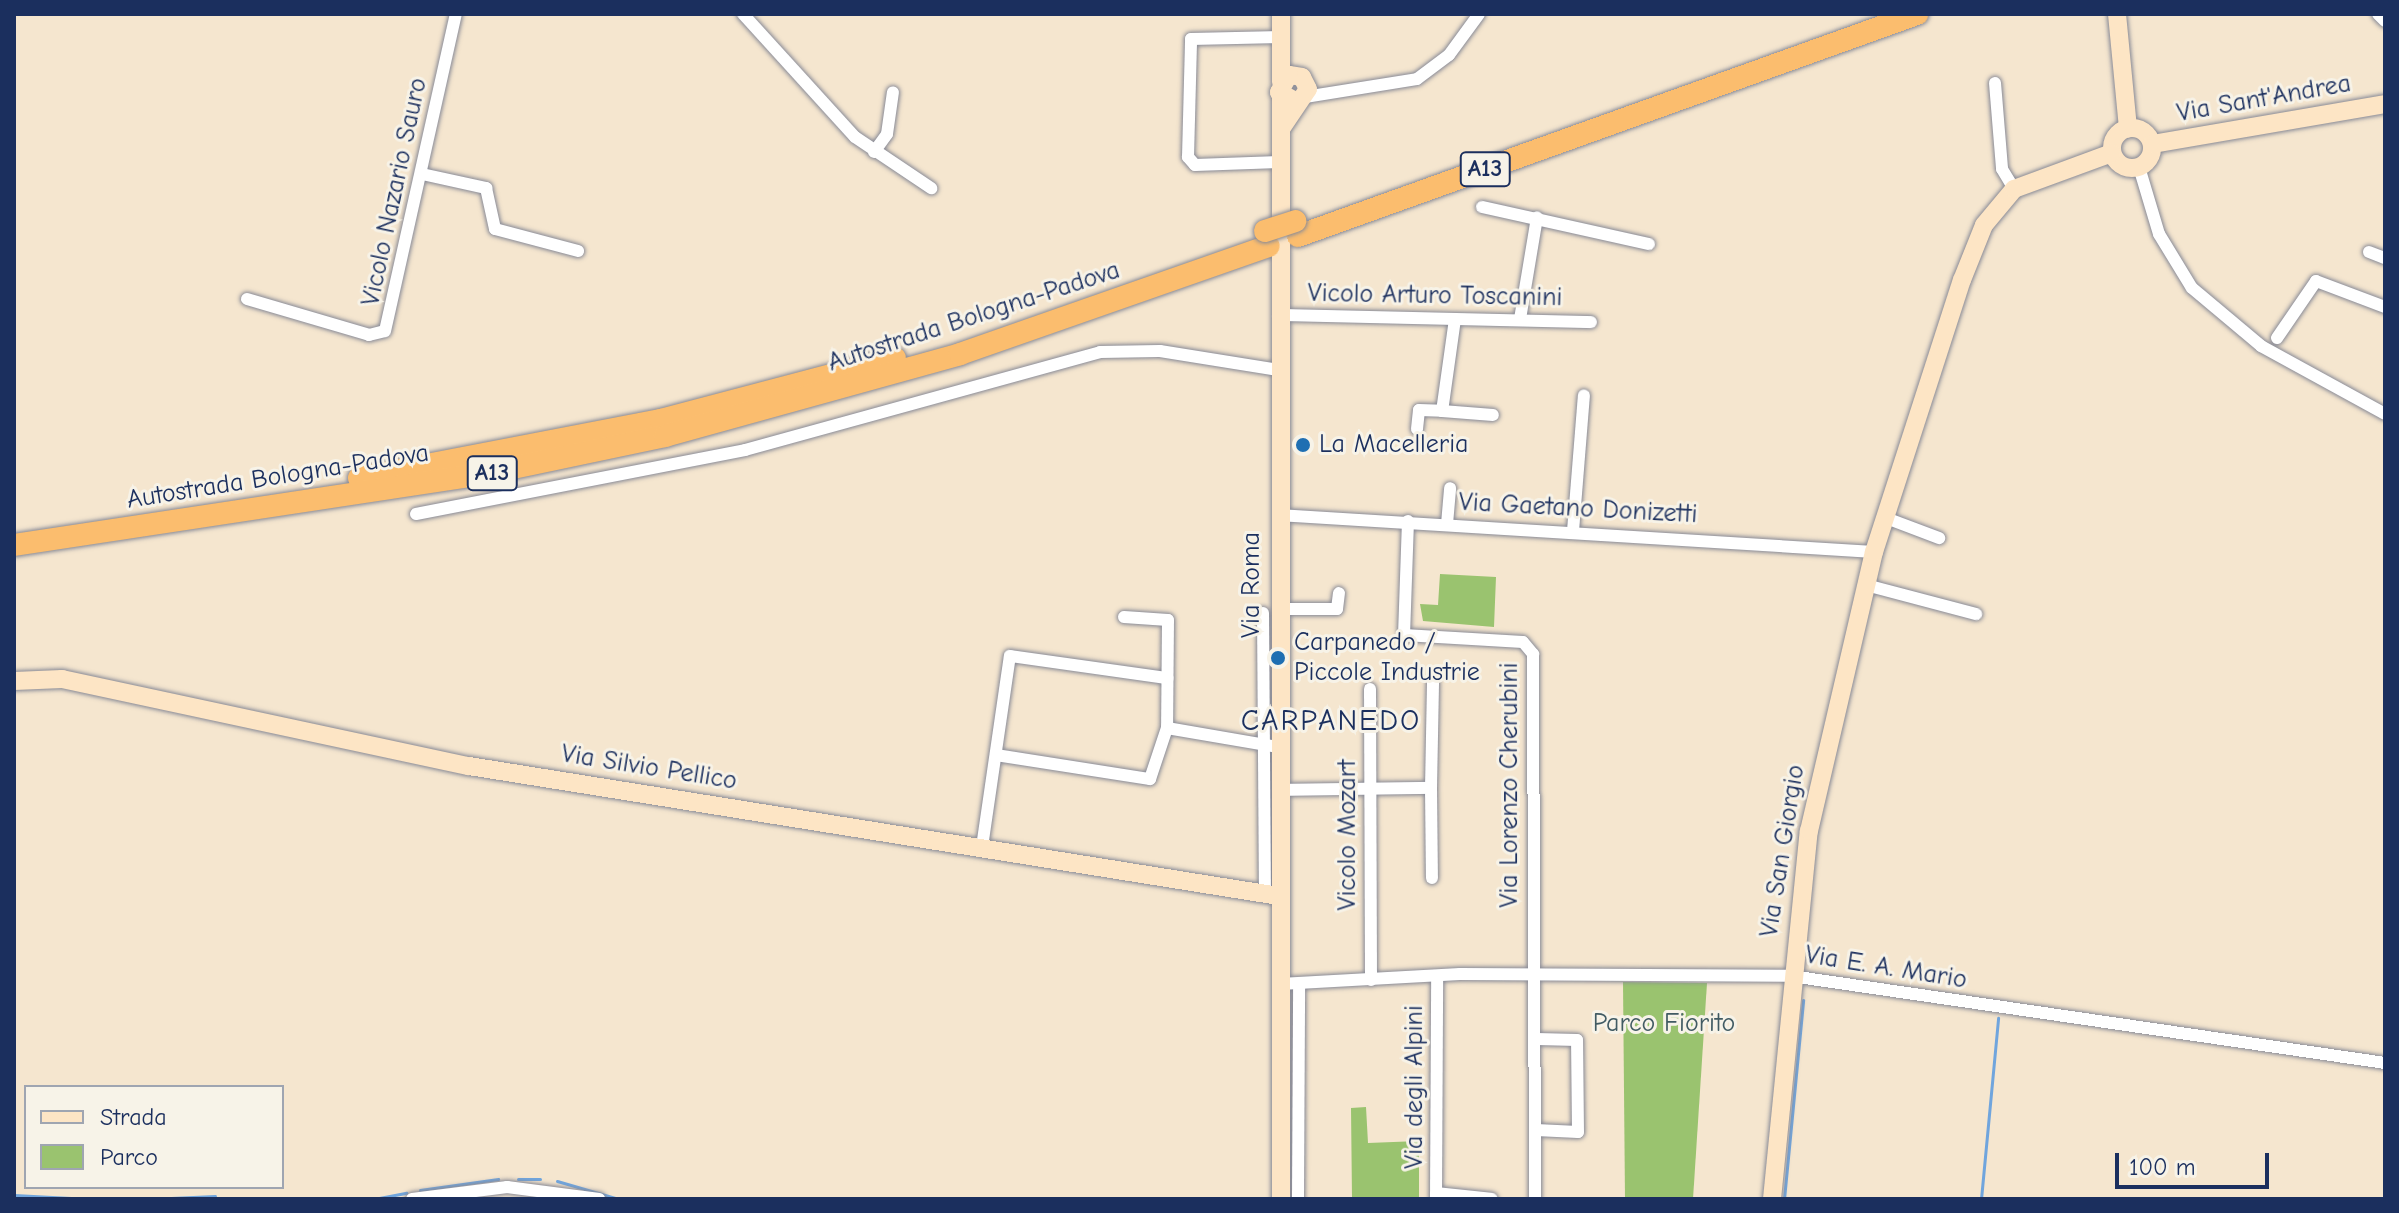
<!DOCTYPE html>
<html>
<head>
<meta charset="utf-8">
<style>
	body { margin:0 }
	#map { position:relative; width:2399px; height:1213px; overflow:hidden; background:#f5e6cf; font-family:"Comic Neue",sans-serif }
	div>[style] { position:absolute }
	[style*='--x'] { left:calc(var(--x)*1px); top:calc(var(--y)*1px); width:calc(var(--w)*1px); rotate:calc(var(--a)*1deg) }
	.green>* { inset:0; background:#9ac36f }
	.stream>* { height:3px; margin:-1.5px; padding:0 1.5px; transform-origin:1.5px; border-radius:1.5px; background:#70a5dd }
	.roads { filter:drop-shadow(0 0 2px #888a96) drop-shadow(0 0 2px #888a96) }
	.street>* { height:12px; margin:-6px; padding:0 6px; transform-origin:6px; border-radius:6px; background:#fff }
	.secondary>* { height:18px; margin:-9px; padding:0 9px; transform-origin:9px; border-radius:9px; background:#fde5c5 }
	.secondary>.ring { margin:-9px; padding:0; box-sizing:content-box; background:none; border:18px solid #fde5c5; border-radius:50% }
	.highway>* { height:22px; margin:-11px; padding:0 11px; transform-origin:11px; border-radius:11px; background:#fbbd6e }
	.bridges { filter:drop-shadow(0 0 2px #888a96) drop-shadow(0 0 2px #888a96) }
	.highway-bridge>* { height:22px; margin:-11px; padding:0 11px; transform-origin:11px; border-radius:11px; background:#fbbd6e }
	.dots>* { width:22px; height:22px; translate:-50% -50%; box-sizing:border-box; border:4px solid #f7f3e8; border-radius:50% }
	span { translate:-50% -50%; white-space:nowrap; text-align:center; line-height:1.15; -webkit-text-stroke:6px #f7f3e8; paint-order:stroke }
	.shield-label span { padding:2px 6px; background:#f7f3e8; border:2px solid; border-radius:6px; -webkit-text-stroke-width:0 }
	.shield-label { font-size:24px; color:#1b2f5e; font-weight:700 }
	.street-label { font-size:26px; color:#1b2f5e }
	.poi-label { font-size:26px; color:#1b2f5e }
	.left { translate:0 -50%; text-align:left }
	.park-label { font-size:26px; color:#415b63 }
	.quarter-label { font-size:30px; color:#1b2f5e; letter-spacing:2px }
	.frame { position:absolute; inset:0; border:16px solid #1b2f5e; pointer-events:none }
	.legend { position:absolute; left:24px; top:1085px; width:260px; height:104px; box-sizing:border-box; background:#f7f3e8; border:2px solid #9fa5b1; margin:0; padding:10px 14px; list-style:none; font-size:24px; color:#1b2f5e }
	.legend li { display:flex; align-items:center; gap:16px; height:40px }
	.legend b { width:40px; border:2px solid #9fa5b1 }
	.scale { position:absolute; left:2115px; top:1153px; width:154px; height:36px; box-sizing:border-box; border:4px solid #1b2f5e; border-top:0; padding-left:10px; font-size:24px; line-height:28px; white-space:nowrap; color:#1b2f5e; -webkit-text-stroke:6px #f7f3e8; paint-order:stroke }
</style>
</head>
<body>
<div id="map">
	<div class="green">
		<div style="clip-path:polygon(1440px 574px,1496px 577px,1494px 627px,1423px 621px,1420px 604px,1438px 605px)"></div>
		<div style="clip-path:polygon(1623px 982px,1707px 983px,1693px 1199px,1625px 1199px)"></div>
		<div style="clip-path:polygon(1366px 1107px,1368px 1143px,1419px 1141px,1419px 1199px,1352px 1199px,1351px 1108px)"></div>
	</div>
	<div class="stream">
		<div style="--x:518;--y:1179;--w:22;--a:0"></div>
		<div style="--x:557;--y:1181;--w:65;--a:16.2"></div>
		<div style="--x:420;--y:1190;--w:79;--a:-8"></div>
		<div style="--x:14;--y:1195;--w:76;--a:3"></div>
		<div style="--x:171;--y:1198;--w:44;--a:-2.6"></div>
		<div style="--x:147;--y:1199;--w:9;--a:0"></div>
		<div style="--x:374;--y:1199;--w:33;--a:-11"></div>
		<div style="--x:1784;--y:1199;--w:200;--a:-84.5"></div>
		<div style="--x:1981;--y:1199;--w:182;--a:-84.6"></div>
	</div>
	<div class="roads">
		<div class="street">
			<div style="--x:743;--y:14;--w:166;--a:47.7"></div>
			<div style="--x:855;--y:137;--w:92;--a:33.9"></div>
			<div style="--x:2378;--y:14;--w:10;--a:45"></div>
			<div style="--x:1995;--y:83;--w:86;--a:85.3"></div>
			<div style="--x:2002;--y:169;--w:23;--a:59"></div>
			<div style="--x:1305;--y:97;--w:113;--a:-9.1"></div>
			<div style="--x:1417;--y:79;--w:40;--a:-37"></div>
			<div style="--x:1449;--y:55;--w:51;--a:-53.8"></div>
			<div style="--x:874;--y:152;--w:22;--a:-54"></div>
			<div style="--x:887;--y:134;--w:42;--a:-81.9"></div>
			<div style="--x:1279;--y:162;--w:84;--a:178"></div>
			<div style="--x:1195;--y:165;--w:11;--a:-131"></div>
			<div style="--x:1188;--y:157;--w:118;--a:-88.5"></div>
			<div style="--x:1191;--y:39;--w:90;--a:-1.3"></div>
			<div style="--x:2139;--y:167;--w:70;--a:73.4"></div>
			<div style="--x:2159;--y:234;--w:63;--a:58.6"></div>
			<div style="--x:2192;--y:288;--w:90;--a:40"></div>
			<div style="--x:2261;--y:346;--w:141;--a:28.7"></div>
			<div style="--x:422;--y:174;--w:66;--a:12.3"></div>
			<div style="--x:486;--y:188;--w:42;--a:77.6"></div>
			<div style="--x:495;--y:229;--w:86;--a:14.8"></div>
			<div style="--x:1482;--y:207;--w:171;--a:12.5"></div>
			<div style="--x:2369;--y:252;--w:17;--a:21"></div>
			<div style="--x:247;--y:299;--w:127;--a:16.4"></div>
			<div style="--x:369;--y:335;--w:16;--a:-14"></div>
			<div style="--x:385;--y:331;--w:325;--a:-77.4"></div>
			<div style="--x:1278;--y:315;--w:313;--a:1.3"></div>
			<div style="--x:1455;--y:319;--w:93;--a:98"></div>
			<div style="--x:1442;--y:411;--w:51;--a:4.5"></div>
			<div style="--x:1520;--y:319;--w:103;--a:-80.5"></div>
			<div style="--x:2277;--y:338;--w:69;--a:-55.6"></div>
			<div style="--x:2316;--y:281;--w:74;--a:20.6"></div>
			<div style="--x:1417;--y:429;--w:19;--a:-84"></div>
			<div style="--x:1419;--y:410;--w:23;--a:2"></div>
			<div style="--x:416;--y:514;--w:335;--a:-11"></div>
			<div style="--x:745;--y:450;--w:368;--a:-15.4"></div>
			<div style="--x:1100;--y:352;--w:60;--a:-1"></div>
			<div style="--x:1160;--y:351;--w:120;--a:9.1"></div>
			<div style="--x:1278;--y:515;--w:597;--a:3.55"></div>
			<div style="--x:1886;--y:518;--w:57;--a:20.7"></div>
			<div style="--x:1408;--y:521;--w:114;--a:92"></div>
			<div style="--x:1404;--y:635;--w:119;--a:3.4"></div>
			<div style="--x:1523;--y:642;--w:16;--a:50"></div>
			<div style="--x:1533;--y:654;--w:545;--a:89.79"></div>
			<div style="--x:1447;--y:524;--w:36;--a:-85"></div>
			<div style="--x:1573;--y:531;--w:136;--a:-85.4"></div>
			<div style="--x:1866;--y:585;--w:114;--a:14.8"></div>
			<div style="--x:1278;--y:609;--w:59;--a:0"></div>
			<div style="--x:1337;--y:609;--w:16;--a:-83"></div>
			<div style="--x:1263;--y:613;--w:281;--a:89.6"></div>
			<div style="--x:1124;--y:617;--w:44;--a:3.9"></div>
			<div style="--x:1168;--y:620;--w:108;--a:90.5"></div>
			<div style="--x:1370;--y:689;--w:291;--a:89.8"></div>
			<div style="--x:996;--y:755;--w:156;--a:8.9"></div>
			<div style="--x:1150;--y:779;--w:54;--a:-71.6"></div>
			<div style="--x:1167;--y:728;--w:113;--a:9.7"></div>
			<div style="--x:1431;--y:788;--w:90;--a:89.4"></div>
			<div style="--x:1279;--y:790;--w:152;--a:-0.8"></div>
			<div style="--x:1431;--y:788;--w:106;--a:-88.9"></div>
			<div style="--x:982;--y:847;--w:193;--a:-81.7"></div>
			<div style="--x:1010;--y:656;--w:159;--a:8"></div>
			<div style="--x:1280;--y:984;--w:180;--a:-3.2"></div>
			<div style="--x:1460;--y:974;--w:331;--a:0.3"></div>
			<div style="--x:1791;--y:976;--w:600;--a:8.33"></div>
			<div style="--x:1536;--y:1130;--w:42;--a:2.7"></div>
			<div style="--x:1578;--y:1132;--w:92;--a:-90.6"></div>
			<div style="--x:1577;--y:1040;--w:40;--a:-178.6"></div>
			<div style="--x:1437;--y:1193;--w:55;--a:6.2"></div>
			<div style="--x:412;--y:1199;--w:96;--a:-7.2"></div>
			<div style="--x:507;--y:1187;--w:93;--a:7.4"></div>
			<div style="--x:1298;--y:1199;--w:215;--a:-89.7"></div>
			<div style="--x:1436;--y:1199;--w:223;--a:-89.7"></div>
		</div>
		<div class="secondary">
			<div style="--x:2117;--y:14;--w:115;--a:84.5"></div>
			<div style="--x:1281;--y:82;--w:68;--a:-90"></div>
			<div class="ring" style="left:2112px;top:128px;width:22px;height:22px"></div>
			<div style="--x:1281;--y:129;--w:48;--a:-56"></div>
			<div style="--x:1308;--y:89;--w:13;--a:-117"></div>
			<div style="--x:1302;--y:77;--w:13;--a:-171"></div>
			<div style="--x:1289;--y:75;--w:20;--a:120"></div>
			<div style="--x:1279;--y:92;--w:21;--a:29"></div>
			<div style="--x:2152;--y:144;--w:236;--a:-9.7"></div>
			<div style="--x:14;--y:681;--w:48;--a:-2.4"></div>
			<div style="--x:62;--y:679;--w:416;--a:12.1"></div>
			<div style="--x:469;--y:766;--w:820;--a:9.12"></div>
			<div style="--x:1281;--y:1199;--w:1103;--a:-90"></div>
			<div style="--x:1772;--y:1199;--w:370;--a:-84.3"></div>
			<div style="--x:1809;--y:831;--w:286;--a:-76.9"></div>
			<div style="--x:1874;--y:552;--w:286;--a:-72.1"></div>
			<div style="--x:1962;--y:280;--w:59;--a:-68.2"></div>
			<div style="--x:1984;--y:225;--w:47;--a:-50.2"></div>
			<div style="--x:2014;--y:189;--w:104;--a:-20.2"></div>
		</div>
		<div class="highway">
			<div style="--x:1298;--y:236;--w:658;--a:-19.73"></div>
			<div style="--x:359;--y:478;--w:308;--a:-10.9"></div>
			<div style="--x:661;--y:420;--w:242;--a:-14.8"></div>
			<div style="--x:14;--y:545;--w:486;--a:-8.6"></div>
			<div style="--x:494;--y:472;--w:175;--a:-11.9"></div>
			<div style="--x:665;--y:436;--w:306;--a:-15.5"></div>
			<div style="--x:960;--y:354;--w:327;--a:-19.3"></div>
		</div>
	</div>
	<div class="bridges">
		<div class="highway-bridge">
			<div style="--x:1265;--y:231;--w:32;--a:-18"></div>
		</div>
	</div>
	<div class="dots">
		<div style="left:1303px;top:445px;background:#1f6fb2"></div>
		<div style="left:1278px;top:658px;background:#1f6fb2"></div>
	</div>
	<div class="shield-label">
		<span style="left:1485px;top:169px">A13</span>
		<span style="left:492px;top:473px">A13</span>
	</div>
	<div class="street-label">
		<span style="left:2264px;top:99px;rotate:-10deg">Via Sant'Andrea</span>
		<span style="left:395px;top:192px;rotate:-78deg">Vicolo Nazario Sauro</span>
		<span style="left:1435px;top:296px;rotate:1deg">Vicolo Arturo Toscanini</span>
		<span style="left:974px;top:317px;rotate:-18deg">Autostrada Bologna-Padova</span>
		<span style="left:278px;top:477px;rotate:-9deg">Autostrada Bologna-Padova</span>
		<span style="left:1578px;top:509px;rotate:3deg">Via Gaetano Donizetti</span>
		<span style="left:1252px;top:585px;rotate:-90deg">Via Roma</span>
		<span style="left:649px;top:768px;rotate:9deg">Via Silvio Pellico</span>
		<span style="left:1510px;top:785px;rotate:-90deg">Via Lorenzo Cherubini</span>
		<span style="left:1348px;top:835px;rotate:-90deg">Vicolo Mozart</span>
		<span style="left:1783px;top:851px;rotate:-81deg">Via San Giorgio</span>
		<span style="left:1886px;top:968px;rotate:9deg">Via E. A. Mario</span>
		<span style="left:1415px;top:1087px;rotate:-90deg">Via degli Alpini</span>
	</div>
	<div class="poi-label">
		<span class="left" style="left:1319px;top:445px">La Macelleria</span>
		<span class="left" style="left:1294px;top:658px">Carpanedo /<br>Piccole Industrie</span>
	</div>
	<div class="park-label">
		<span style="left:1664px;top:1024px">Parco Fiorito</span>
	</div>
	<div class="quarter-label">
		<span style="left:1331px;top:721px">CARPANEDO</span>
	</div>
	<div class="frame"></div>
	<ul class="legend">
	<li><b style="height:10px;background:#fde5c5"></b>Strada</li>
	<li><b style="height:22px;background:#9ac36f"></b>Parco</li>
	</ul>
	<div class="scale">100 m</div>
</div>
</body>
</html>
